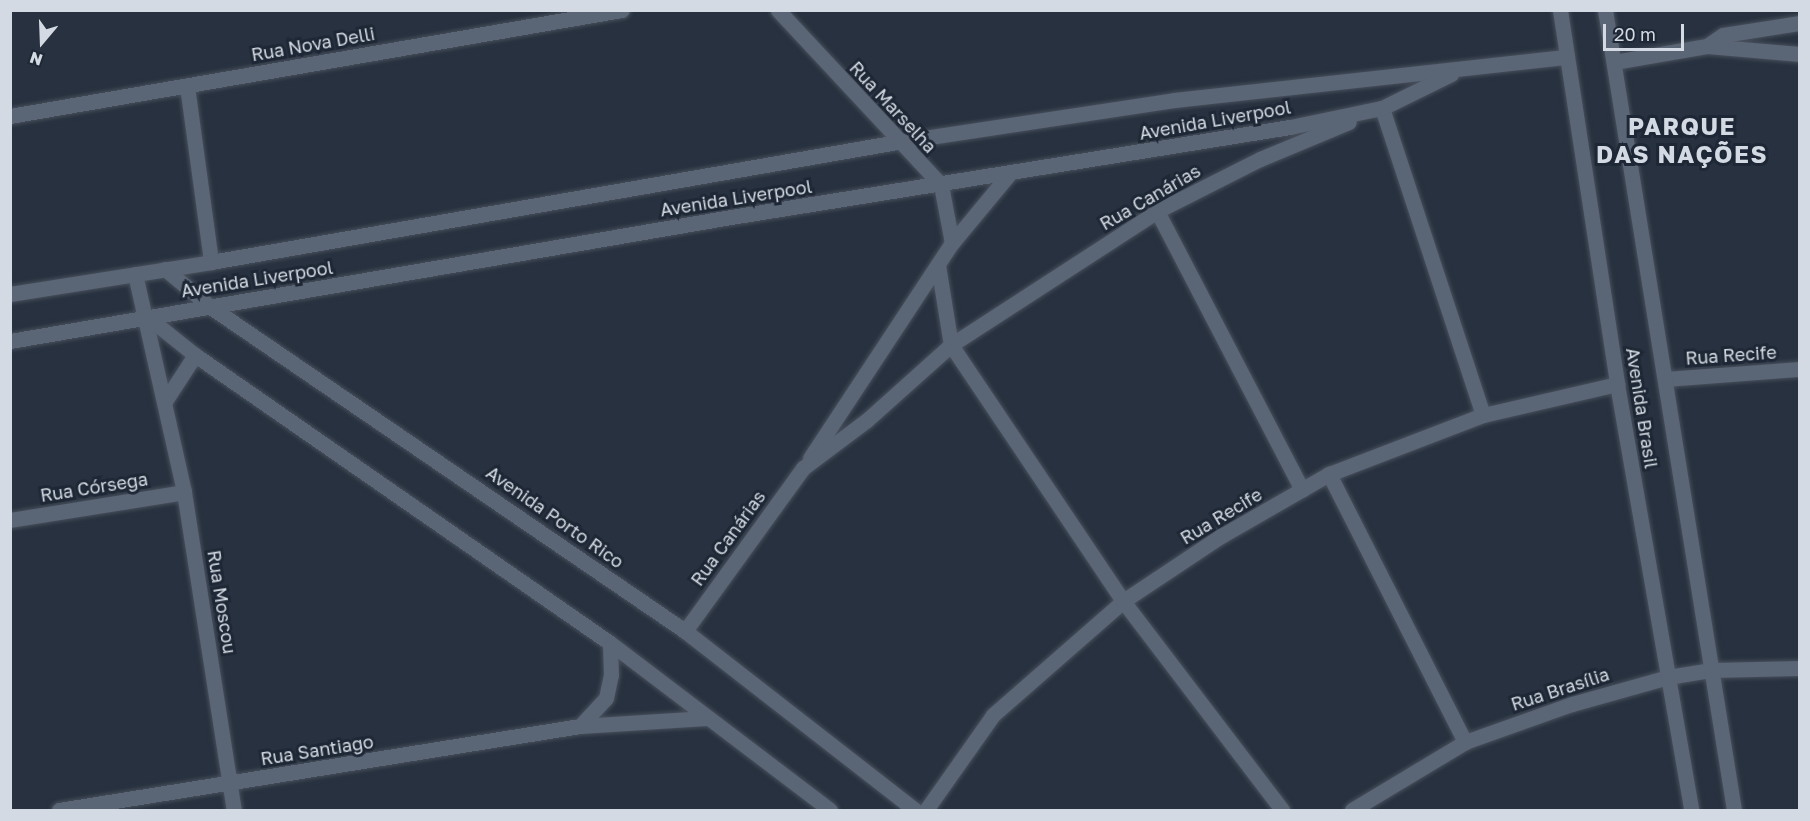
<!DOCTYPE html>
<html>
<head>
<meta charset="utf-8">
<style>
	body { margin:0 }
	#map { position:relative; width:1810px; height:821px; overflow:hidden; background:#27313f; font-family:"Golos Text",sans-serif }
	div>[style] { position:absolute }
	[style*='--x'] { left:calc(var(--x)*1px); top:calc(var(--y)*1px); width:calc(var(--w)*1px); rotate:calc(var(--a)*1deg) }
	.roads { filter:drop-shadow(0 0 2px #474f5b) drop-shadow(0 0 2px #474f5b) }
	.lane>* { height:15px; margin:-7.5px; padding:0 7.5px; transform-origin:7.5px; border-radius:7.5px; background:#5a6576 }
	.street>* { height:15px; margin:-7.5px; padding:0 7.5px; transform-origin:7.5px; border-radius:7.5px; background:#5a6576 }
	.secondary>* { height:15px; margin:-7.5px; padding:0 7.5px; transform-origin:7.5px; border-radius:7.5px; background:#5a6576 }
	span { translate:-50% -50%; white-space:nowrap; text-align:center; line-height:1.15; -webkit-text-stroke:6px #1e2735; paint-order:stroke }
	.street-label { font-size:18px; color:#d3dae3 }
	.district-label { font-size:24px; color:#d3dae3; font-weight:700; letter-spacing:1.5px }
	.frame { position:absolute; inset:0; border:12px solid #d3dae3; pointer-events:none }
	.north { position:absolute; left:12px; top:12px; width:60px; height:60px; -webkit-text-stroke:4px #1e2735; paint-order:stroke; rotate:199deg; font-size:16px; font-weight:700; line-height:24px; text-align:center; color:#d3dae3 }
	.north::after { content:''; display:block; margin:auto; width:21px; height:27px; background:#d3dae3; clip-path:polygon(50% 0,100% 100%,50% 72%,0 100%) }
	.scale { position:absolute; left:1603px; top:24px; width:81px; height:27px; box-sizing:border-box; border:3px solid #d3dae3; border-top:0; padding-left:8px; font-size:18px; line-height:21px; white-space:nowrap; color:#d3dae3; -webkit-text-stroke:4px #1e2735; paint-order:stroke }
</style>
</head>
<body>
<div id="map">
	<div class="roads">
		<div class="lane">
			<div style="--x:1382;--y:108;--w:323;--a:71.8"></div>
			<div style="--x:1157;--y:211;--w:314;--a:62.5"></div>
			<div style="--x:951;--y:345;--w:308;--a:56.1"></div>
			<div style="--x:1123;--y:601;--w:263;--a:52.7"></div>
			<div style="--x:1329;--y:474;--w:301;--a:63.1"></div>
		</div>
		<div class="street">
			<div style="--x:778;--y:10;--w:239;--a:47"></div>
			<div style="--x:941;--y:185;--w:59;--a:79.3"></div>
			<div style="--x:1707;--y:46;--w:93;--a:4.9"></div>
			<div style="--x:1614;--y:62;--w:94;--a:-9.8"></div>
			<div style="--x:1707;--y:46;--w:19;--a:-35"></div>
			<div style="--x:1723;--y:35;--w:78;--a:-8.9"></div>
			<div style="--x:187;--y:86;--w:178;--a:82.2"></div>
			<div style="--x:10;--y:116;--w:621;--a:-9.83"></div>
			<div style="--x:938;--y:265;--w:81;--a:80.8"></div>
			<div style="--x:165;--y:269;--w:61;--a:39.7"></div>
			<div style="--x:212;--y:308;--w:573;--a:34.33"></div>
			<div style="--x:685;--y:631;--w:291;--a:37.9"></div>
			<div style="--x:135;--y:274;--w:223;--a:77.3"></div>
			<div style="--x:184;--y:492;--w:322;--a:81.1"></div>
			<div style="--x:10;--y:294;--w:204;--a:-9"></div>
			<div style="--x:211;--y:262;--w:696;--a:-9.92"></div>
			<div style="--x:897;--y:142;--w:281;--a:-8.6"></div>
			<div style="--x:1175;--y:100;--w:394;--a:-6.3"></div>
			<div style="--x:145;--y:315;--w:64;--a:38.7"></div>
			<div style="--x:195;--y:355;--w:505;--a:34.76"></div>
			<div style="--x:610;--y:643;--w:276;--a:37.2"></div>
			<div style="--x:10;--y:341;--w:732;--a:-9.76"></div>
			<div style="--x:731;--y:217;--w:566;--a:-9.15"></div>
			<div style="--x:1290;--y:127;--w:94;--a:-11.7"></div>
			<div style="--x:1382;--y:108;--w:77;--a:-26.2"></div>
			<div style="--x:1666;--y:379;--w:134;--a:-4.3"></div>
			<div style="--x:165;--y:401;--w:55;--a:-56.9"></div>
			<div style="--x:810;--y:458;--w:258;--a:-56.6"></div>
			<div style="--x:952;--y:243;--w:91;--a:-50.4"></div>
			<div style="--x:10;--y:520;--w:176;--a:-9.1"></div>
			<div style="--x:685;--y:631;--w:201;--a:-54.1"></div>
			<div style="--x:803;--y:468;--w:80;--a:-36.9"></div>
			<div style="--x:867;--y:420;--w:113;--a:-41.8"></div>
			<div style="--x:951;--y:345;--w:246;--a:-33"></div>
			<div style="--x:1157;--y:211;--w:115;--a:-26.8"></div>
			<div style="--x:1260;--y:159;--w:96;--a:-22.6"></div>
			<div style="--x:580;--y:726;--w:38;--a:-47"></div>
			<div style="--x:606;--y:698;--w:24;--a:-78"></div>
			<div style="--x:611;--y:675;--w:32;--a:-92"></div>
			<div style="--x:59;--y:810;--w:528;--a:-9.16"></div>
			<div style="--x:580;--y:726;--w:127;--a:-3.6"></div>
			<div style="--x:926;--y:810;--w:116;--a:-54.8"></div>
			<div style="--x:993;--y:715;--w:173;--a:-41.2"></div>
			<div style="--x:1123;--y:601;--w:118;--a:-33.6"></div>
			<div style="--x:1221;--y:536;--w:125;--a:-29.9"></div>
			<div style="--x:1329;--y:474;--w:165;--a:-21"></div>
			<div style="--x:1483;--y:415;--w:138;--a:-13"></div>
			<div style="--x:1352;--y:810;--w:132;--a:-31"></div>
			<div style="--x:1465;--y:742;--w:114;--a:-19.6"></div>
			<div style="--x:1572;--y:704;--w:100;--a:-15.7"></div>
			<div style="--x:1668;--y:677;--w:44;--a:-9.2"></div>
			<div style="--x:1711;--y:670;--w:89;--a:-1.3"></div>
		</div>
		<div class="secondary">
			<div style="--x:1560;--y:10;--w:378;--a:81.3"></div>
			<div style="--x:1617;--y:384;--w:432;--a:80.1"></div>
			<div style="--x:1605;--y:10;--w:810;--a:80.84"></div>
		</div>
	</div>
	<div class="street-label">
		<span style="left:313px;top:44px;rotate:-10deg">Rua Nova Delli</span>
		<span style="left:893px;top:107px;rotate:47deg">Rua Marselha</span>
		<span style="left:1215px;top:120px;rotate:-10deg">Avenida Liverpool</span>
		<span style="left:1150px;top:197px;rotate:-30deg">Rua Canárias</span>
		<span style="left:736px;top:198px;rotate:-9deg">Avenida Liverpool</span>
		<span style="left:257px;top:279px;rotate:-9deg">Avenida Liverpool</span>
		<span style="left:1731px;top:355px;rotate:-4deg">Rua Recife</span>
		<span style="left:1642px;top:408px;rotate:81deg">Avenida Brasil</span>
		<span style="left:94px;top:487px;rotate:-9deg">Rua Córsega</span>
		<span style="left:1221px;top:516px;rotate:-31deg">Rua Recife</span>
		<span style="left:555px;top:517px;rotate:35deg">Avenida Porto Rico</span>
		<span style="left:728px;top:538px;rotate:-54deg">Rua Canárias</span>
		<span style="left:222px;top:602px;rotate:81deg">Rua Moscou</span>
		<span style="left:1560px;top:689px;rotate:-18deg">Rua Brasília</span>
		<span style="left:317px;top:750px;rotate:-9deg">Rua Santiago</span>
	</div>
	<div class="district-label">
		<span style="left:1682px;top:140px">PARQUE<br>DAS NAÇÕES</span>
	</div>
	<div class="frame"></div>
	<div class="north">N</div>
	<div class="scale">20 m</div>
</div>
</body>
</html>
